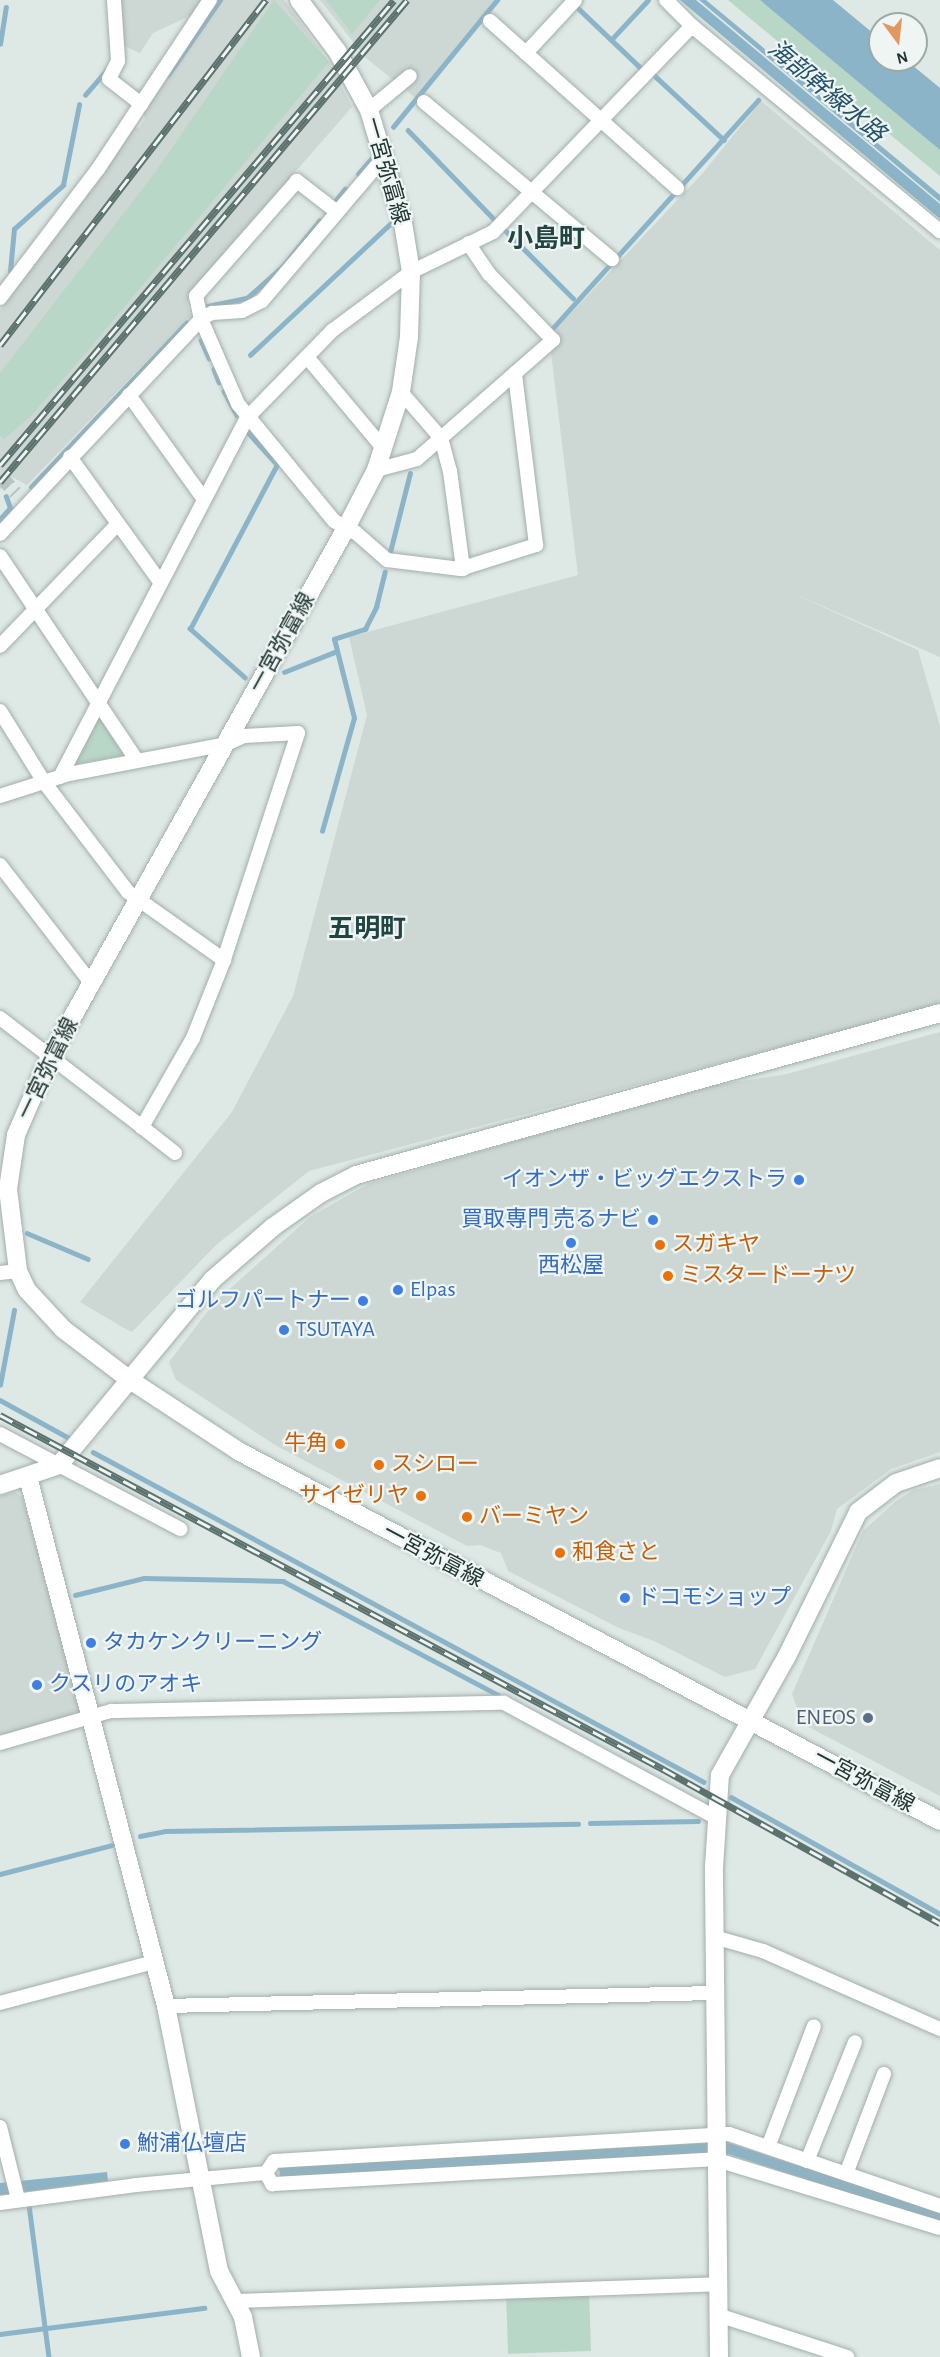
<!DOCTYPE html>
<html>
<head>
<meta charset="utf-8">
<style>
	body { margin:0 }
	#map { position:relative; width:940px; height:2357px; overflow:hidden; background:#dee8e5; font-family:"Alegreya Sans","Noto Sans JP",sans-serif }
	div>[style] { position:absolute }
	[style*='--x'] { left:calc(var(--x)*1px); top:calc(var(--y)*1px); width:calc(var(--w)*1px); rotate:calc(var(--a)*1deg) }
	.built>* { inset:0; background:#cdd7d4 }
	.green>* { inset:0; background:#b9d7c6; transform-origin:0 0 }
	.water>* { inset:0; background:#8bb4c8 }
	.stream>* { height:4.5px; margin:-2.25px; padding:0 2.25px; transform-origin:2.25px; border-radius:2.25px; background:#8bb4c8 }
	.street-tunnel>* { height:14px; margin-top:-7px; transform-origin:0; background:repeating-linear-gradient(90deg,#b8c4c2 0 14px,transparent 0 21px) }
	.roads { filter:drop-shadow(0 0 2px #a2afac) drop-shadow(0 0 2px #a2afac) }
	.street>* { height:14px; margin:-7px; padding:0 7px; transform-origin:7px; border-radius:7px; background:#fff }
	.secondary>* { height:18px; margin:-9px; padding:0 9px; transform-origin:9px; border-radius:9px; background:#fff }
	.rail>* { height:7px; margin-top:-3.5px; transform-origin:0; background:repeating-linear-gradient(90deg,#eef5f3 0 14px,#5c726f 0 28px); box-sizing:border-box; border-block:2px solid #5c726f }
	.dots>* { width:16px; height:16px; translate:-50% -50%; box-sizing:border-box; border:3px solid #eef5f3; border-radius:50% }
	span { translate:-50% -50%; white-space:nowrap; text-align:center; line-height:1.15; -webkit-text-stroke:4.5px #eef5f3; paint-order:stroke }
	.street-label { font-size:22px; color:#213634 }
	.shop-label { font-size:22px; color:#366cbe }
	.right { translate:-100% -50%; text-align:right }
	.left { translate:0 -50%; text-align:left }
	.food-label { font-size:22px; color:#c56008 }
	.service-label { font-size:22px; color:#4e5e75 }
	.water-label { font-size:24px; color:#23526a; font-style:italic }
	.quarter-label { font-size:26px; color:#204542; font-weight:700 }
	.north { position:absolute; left:868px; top:12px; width:60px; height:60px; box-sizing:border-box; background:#eef5f3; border:2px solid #9ca9a7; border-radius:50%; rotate:165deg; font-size:16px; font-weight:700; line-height:24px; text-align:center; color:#213634 }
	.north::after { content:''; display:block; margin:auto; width:21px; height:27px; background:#e29762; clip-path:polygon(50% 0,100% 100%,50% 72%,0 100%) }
</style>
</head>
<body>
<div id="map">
	<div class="built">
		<div style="clip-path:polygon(118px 0,204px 0,194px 14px,153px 33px,140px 53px,124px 46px)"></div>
		<div style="clip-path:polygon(217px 0,284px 0,329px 62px,352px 107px,191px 291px,187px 303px,190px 316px,27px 485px,12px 477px,0 490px,0 310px,135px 127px,139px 128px,145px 119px,142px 109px)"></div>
		<div style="clip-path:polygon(320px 0,501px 0,417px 99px,366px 58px)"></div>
		<div style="clip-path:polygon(761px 101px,940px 250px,940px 657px,785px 590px,918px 650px,940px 726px,940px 1005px,309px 1171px,216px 1245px,132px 1332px,124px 1328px,80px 1302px,232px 1112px,293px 996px,367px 715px,349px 637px,578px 575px,551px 353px,556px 329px,703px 173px)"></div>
		<div style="clip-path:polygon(940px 1032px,940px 1452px,891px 1469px,837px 1509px,831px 1531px,755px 1669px,725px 1677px,654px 1641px,619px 1628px,508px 1571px,501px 1553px,480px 1545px,467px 1546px,275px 1445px,176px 1380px,169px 1362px,214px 1303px,310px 1217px,368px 1184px,698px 1088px,787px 1074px)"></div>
		<div style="clip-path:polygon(940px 1484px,940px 1796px,803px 1724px,792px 1694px,863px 1531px,896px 1501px,914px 1490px)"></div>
		<div style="clip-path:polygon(15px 1492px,23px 1498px,80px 1712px,76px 1719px,0 1738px,0 1496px)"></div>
	</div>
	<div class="green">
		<div style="clip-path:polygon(274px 0,329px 62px,85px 354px,30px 417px,4px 439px,0 436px,0 373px,154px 174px)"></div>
		<div style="clip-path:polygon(326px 0,380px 0,352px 34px)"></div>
		<div style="clip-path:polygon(728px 0,760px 0,822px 49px,940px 150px,940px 176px)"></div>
		<div style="clip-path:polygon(101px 716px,124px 749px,122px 756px,71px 765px,93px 719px)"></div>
		<div style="left:589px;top:2292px;width:59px;height:83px;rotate:88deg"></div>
	</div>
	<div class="water">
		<div style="clip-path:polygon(680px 0,696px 0,940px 204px,940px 219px)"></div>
		<div style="clip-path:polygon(699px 0,706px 0,940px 195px,940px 202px)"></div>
		<div style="clip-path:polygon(760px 0,833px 0,880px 39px,880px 60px,906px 60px,940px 88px,940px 150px)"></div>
		<div style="clip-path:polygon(726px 2142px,940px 2212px,940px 2223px,725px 2153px,280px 2178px,279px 2167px)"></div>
		<div style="clip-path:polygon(107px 2172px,108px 2181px,0 2195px,0 2183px)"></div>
	</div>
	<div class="stream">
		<div style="--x:579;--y:9;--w:86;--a:43.6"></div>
		<div style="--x:611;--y:40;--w:54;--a:-47.2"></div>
		<div style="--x:0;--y:44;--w:37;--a:-81"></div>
		<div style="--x:168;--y:75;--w:91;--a:-55.3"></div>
		<div style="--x:655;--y:76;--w:94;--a:42.8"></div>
		<div style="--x:85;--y:95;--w:33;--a:-49"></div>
		<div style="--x:393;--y:127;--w:164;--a:-50.7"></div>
		<div style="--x:408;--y:130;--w:124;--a:46"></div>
		<div style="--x:358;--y:174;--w:20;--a:-49"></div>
		<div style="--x:336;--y:200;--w:14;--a:-51"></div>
		<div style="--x:506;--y:231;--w:95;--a:45"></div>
		<div style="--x:10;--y:271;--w:42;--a:-84.6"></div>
		<div style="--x:14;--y:229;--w:66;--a:-41.9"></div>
		<div style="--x:63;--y:185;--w:82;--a:-78.7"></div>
		<div style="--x:208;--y:306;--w:40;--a:-12"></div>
		<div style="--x:247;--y:298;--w:48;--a:-41.6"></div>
		<div style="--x:283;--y:266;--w:58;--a:-51.3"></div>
		<div style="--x:552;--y:329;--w:308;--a:-48"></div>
		<div style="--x:201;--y:340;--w:20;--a:66"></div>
		<div style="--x:250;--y:355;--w:192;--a:-43.1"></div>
		<div style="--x:214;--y:369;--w:14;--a:69"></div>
		<div style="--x:224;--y:391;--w:27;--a:62"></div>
		<div style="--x:31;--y:487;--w:226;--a:-46.6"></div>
		<div style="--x:0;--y:519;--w:15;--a:-48"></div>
		<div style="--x:10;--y:508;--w:12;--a:-110"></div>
		<div style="--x:390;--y:552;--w:81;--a:-75.8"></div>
		<div style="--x:284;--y:672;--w:57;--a:-21.6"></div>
		<div style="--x:245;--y:678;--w:74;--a:-138.3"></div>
		<div style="--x:190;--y:629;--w:186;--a:-62.1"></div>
		<div style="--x:277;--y:465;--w:43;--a:-132.2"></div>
		<div style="--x:322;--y:831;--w:117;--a:-74.2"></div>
		<div style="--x:354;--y:718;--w:81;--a:-104.2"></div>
		<div style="--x:334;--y:639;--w:33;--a:-18"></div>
		<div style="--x:365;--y:629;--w:25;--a:-63"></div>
		<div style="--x:376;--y:607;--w:36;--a:-76"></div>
		<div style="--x:27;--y:1233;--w:66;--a:23.1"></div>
		<div style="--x:0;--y:1385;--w:76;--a:-79.4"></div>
		<div style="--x:0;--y:1400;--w:81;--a:28.8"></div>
		<div style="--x:93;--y:1452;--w:694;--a:28.37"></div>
		<div style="--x:75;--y:1595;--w:71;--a:-13.8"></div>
		<div style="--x:144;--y:1578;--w:139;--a:1.2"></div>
		<div style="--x:283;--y:1581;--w:243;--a:27.9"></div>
		<div style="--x:731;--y:1797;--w:240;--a:29.2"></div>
		<div style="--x:590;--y:1823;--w:108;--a:-1.1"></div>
		<div style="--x:140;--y:1836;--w:25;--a:-11"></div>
		<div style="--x:165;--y:1831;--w:413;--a:-1"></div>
		<div style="--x:0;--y:1874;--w:116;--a:-14.5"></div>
		<div style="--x:29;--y:2205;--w:153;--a:82.5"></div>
		<div style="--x:0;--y:2334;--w:206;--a:-7.3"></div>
	</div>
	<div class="street-tunnel">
		<div style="--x:0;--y:476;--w:23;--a:47"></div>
	</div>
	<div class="roads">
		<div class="street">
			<div style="--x:114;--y:0;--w:61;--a:86.2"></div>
			<div style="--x:118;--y:61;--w:20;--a:117"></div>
			<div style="--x:109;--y:79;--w:41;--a:38"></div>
			<div style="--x:666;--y:0;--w:37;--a:45"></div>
			<div style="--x:692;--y:26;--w:322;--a:39.6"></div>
			<div style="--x:490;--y:21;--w:251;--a:41.8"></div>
			<div style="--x:526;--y:53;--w:72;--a:-47.2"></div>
			<div style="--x:424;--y:102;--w:245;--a:39.9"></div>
			<div style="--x:369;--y:110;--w:53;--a:-39.7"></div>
			<div style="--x:337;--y:212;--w:51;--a:-142.2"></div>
			<div style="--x:297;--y:181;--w:153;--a:131.3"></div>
			<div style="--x:196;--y:296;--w:24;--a:78"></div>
			<div style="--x:201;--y:319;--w:93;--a:66.5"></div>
			<div style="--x:238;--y:404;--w:151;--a:50.6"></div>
			<div style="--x:334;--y:521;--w:24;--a:28"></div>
			<div style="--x:355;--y:532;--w:43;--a:41.2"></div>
			<div style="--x:387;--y:560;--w:74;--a:7"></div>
			<div style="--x:460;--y:569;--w:80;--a:-17.5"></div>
			<div style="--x:536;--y:545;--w:173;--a:-97"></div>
			<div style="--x:0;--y:298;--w:162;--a:-52.8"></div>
			<div style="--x:98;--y:169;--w:203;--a:-56.5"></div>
			<div style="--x:307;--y:357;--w:119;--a:50.1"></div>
			<div style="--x:401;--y:392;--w:61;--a:49"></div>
			<div style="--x:441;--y:438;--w:34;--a:75"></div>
			<div style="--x:450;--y:471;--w:99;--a:82.4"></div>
			<div style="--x:129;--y:395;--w:127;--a:54.3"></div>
			<div style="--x:70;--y:457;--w:154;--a:54.2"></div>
			<div style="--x:376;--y:470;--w:42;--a:-15"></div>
			<div style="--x:417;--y:459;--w:181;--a:-41.2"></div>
			<div style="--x:553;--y:340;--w:92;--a:-134.1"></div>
			<div style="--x:489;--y:274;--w:37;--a:-124"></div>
			<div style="--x:0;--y:534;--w:294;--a:-46.9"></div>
			<div style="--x:201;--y:319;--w:13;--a:-29"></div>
			<div style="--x:212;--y:313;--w:30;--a:-4"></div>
			<div style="--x:242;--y:311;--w:22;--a:-27"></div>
			<div style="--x:262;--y:301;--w:190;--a:-49.7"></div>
			<div style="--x:0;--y:556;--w:244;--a:56.2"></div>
			<div style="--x:0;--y:646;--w:170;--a:-46"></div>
			<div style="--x:0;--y:711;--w:84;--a:58.2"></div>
			<div style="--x:44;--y:782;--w:138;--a:52.6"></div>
			<div style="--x:128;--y:892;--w:118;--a:35.3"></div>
			<div style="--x:60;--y:777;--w:405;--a:-62.5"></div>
			<div style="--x:247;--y:418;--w:123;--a:-45.7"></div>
			<div style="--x:333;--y:330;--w:97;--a:-36.6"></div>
			<div style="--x:411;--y:272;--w:91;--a:-26"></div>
			<div style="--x:493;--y:232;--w:286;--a:-46"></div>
			<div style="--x:0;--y:796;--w:72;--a:-17.7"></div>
			<div style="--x:69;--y:774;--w:160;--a:-10.8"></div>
			<div style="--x:226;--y:744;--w:20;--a:-24"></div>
			<div style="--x:244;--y:736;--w:54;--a:-3.2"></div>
			<div style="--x:298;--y:733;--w:239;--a:108.1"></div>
			<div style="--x:224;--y:960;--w:84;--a:111.7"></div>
			<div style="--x:193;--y:1038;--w:103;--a:119.8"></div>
			<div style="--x:142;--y:1127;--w:179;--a:-142.5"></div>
			<div style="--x:0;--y:865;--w:150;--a:52.3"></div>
			<div style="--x:142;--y:1127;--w:42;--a:38.2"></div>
			<div style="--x:0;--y:1273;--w:18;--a:-6"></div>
			<div style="--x:0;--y:1434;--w:204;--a:27.8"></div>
			<div style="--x:0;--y:1743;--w:116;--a:-16.1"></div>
			<div style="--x:111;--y:1711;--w:393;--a:-1.2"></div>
			<div style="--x:504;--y:1703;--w:242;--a:28.4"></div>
			<div style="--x:714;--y:1937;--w:51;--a:15.9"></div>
			<div style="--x:763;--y:1951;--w:193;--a:23.8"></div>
			<div style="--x:0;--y:2003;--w:159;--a:-14.9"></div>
			<div style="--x:166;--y:2006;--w:548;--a:-1.36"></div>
			<div style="--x:0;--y:2127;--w:74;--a:76"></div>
			<div style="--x:768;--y:2147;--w:129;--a:-69.2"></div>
			<div style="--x:807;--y:2161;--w:128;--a:-68"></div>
			<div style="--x:266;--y:2173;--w:14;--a:-56"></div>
			<div style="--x:274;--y:2161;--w:456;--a:-3.4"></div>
			<div style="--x:729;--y:2134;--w:223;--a:18.8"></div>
			<div style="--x:846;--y:2174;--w:107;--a:-69.2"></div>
			<div style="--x:0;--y:2203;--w:137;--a:-7.5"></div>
			<div style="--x:136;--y:2185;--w:131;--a:-5.3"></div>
			<div style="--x:266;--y:2173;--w:13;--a:61"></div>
			<div style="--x:272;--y:2184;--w:443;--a:-3.2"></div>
			<div style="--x:714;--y:2159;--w:236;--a:17"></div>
			<div style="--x:237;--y:2301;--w:481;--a:-2"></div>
			<div style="--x:718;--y:2315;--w:136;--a:18"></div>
		</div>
		<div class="secondary">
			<div style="--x:299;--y:0;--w:64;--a:53.3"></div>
			<div style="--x:337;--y:51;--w:67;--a:61.5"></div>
			<div style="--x:369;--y:110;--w:118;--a:73.3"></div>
			<div style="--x:403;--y:223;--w:50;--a:80.7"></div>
			<div style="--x:411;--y:272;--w:65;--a:91.8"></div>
			<div style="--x:409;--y:337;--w:56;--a:98.3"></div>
			<div style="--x:401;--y:392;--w:82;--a:107.8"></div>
			<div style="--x:376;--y:470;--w:68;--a:117.3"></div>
			<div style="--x:345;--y:530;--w:606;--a:119.23"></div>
			<div style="--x:49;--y:1059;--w:83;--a:113.5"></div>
			<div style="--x:16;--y:1135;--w:55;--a:98.4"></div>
			<div style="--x:8;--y:1189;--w:83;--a:83"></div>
			<div style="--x:18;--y:1271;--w:21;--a:65"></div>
			<div style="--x:27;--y:1290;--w:53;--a:47.3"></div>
			<div style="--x:63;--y:1329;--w:84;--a:37.3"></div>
			<div style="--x:130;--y:1380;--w:131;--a:33.2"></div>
			<div style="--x:240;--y:1452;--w:791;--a:27.8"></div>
			<div style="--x:28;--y:1477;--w:547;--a:75.38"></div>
			<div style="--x:166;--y:2006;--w:270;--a:78.7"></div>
			<div style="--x:219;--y:2271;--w:52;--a:62.4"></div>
			<div style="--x:243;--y:2317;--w:41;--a:78.7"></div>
			<div style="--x:0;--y:1485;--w:62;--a:-18.7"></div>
			<div style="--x:59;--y:1465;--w:240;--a:-50.4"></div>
			<div style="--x:212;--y:1280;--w:81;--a:-41"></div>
			<div style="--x:273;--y:1227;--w:59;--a:-35.3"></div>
			<div style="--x:321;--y:1193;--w:39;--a:-27"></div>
			<div style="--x:356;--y:1175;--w:606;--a:-15.5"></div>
			<div style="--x:719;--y:2357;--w:490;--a:-90.6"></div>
			<div style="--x:714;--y:1867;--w:92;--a:-86.3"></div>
			<div style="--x:720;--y:1775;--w:134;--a:-60.6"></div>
			<div style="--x:786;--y:1658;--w:163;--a:-63.7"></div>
			<div style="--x:858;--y:1512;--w:48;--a:-37.3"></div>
			<div style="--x:896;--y:1483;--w:46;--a:-18.8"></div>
		</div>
	</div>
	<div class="rail">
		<div style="--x:0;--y:345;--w:436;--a:-52.4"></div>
		<div style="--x:0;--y:465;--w:609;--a:-49.72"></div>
		<div style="--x:0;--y:482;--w:631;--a:-49.82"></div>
		<div style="--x:0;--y:1415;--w:752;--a:28.1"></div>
		<div style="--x:663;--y:1769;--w:317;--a:29.1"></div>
	</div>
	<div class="dots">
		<div style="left:799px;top:1180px;background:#3f7fe0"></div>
		<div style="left:653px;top:1220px;background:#3f7fe0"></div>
		<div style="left:571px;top:1243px;background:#3f7fe0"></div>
		<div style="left:660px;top:1245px;background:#e8710a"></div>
		<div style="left:668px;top:1276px;background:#e8710a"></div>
		<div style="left:398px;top:1290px;background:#3f7fe0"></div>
		<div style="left:363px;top:1301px;background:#3f7fe0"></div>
		<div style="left:284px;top:1330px;background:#3f7fe0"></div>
		<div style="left:340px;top:1444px;background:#e8710a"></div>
		<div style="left:379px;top:1465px;background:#e8710a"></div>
		<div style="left:421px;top:1496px;background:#e8710a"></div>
		<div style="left:467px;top:1517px;background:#e8710a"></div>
		<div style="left:560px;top:1553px;background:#e8710a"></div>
		<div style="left:625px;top:1598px;background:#3f7fe0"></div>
		<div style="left:91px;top:1643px;background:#3f7fe0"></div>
		<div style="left:37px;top:1685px;background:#3f7fe0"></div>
		<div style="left:868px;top:1718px;background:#5c6f8a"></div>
		<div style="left:125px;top:2144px;background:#3f7fe0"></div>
	</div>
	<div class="street-label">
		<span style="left:386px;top:171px;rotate:74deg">一宮弥富線</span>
		<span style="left:282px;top:643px;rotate:-61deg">一宮弥富線</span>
		<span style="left:48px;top:1069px;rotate:-64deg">一宮弥富線</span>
		<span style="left:433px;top:1556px;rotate:28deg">一宮弥富線</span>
		<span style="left:864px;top:1781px;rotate:28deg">一宮弥富線</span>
	</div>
	<div class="shop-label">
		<span class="right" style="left:787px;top:1180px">イオンザ・ビッグエクストラ</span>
		<span class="right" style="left:641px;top:1220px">買取専門 売るナビ</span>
		<span style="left:571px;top:1266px">西松屋</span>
		<span class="left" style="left:410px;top:1290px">Elpas</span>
		<span class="right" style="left:351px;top:1301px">ゴルフパートナー</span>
		<span class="left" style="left:296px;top:1330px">TSUTAYA</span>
		<span class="left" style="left:637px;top:1598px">ドコモショップ</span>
		<span class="left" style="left:103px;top:1643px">タカケンクリーニング</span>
		<span class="left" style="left:49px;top:1685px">クスリのアオキ</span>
		<span class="left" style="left:137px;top:2144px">鮒浦仏壇店</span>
	</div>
	<div class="food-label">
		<span class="left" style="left:672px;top:1245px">スガキヤ</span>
		<span class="left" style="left:680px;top:1276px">ミスタードーナツ</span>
		<span class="right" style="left:328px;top:1444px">牛角</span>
		<span class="left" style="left:391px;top:1465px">スシロー</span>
		<span class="right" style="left:409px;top:1496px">サイゼリヤ</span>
		<span class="left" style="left:479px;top:1517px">バーミヤン</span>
		<span class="left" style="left:572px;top:1553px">和食さと</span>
	</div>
	<div class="service-label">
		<span class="right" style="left:856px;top:1718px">ENEOS</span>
	</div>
	<div class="water-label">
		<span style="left:826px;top:92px;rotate:40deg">海部幹線水路</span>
	</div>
	<div class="quarter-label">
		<span style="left:546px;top:240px">小島町</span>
		<span style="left:367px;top:930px">五明町</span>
	</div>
	<div class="north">N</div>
</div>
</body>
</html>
